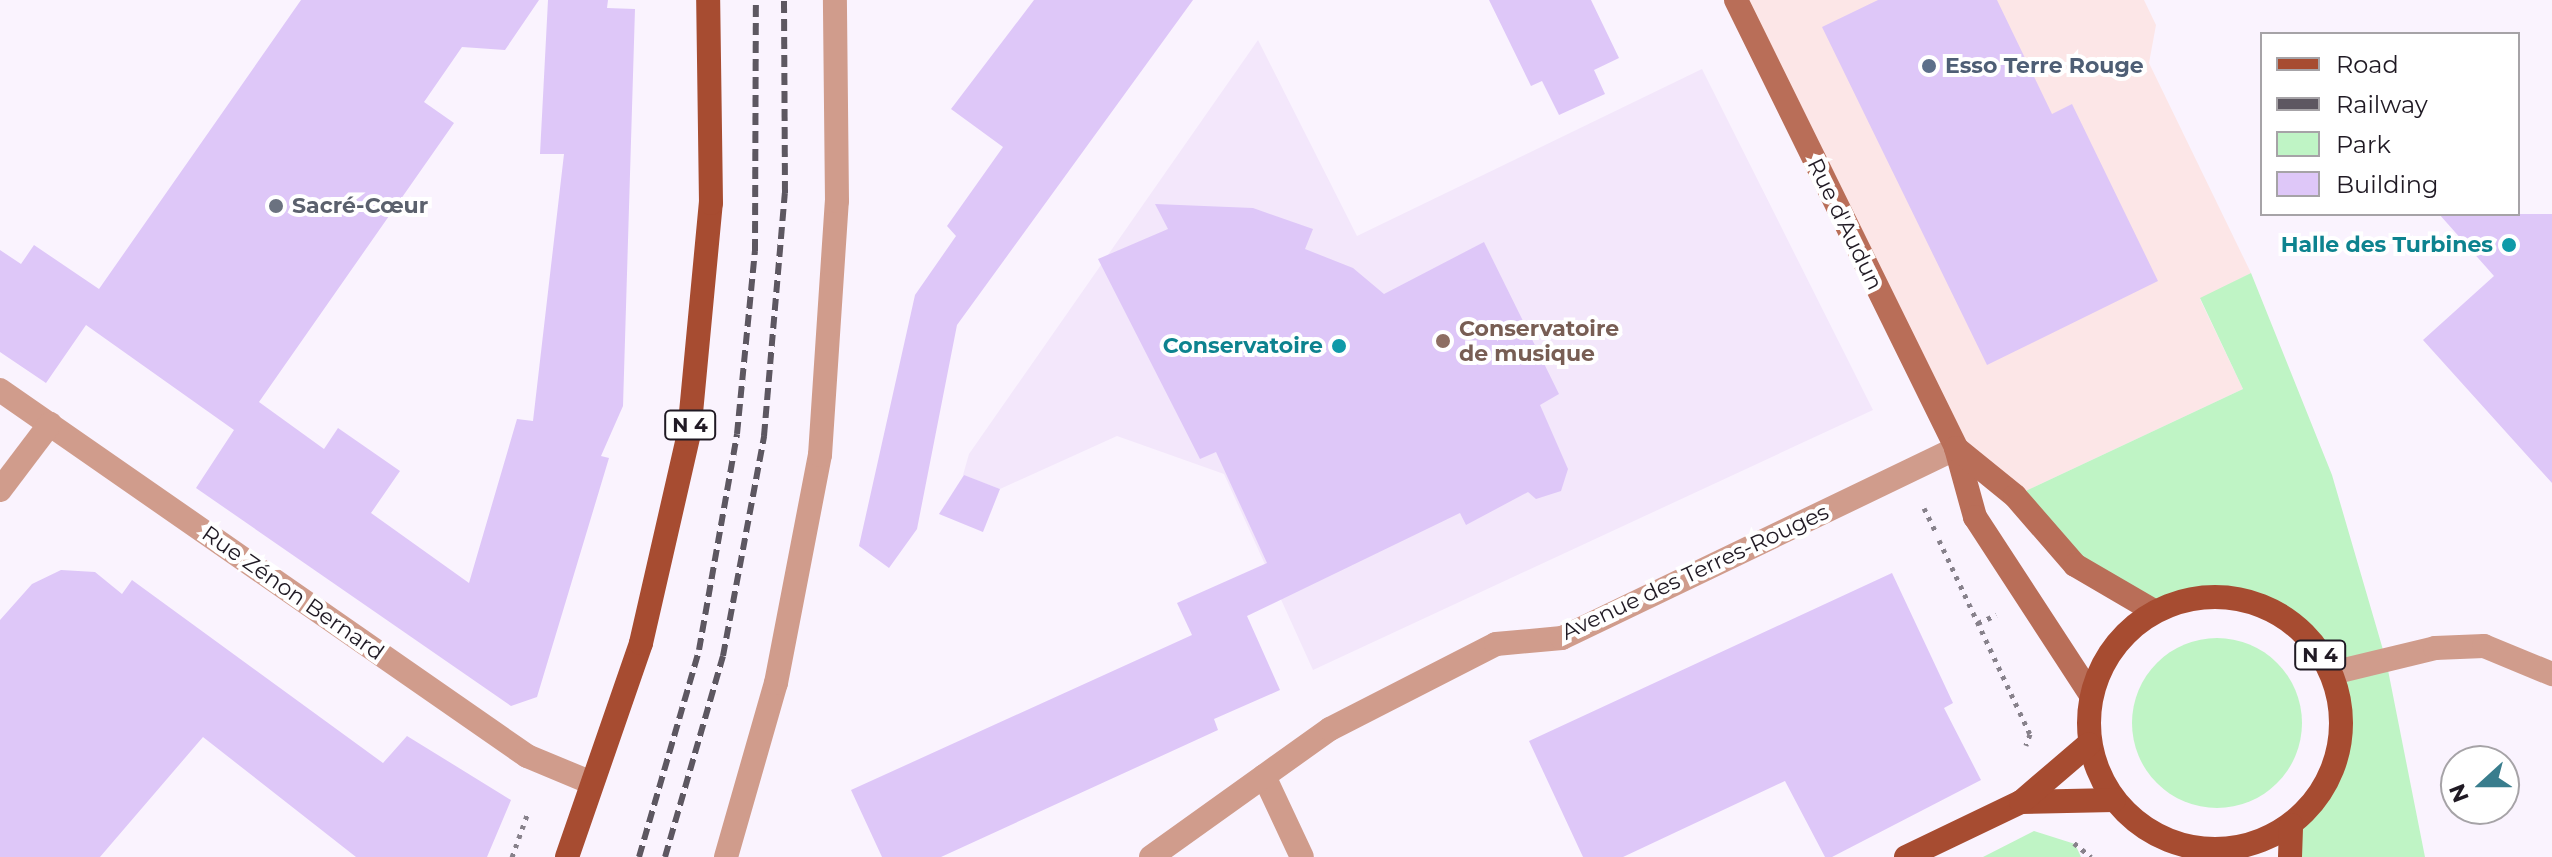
<!DOCTYPE html>
<html>
<head>
<meta charset="utf-8">
<style>
	body { margin:0 }
	#map { position:relative; width:2552px; height:857px; overflow:hidden; background:#faf3fe; font-family:Montserrat,sans-serif }
	div>[style] { position:absolute }
	[style*='--x'] { left:calc(var(--x)*1px); top:calc(var(--y)*1px); width:calc(var(--w)*1px); rotate:calc(var(--a)*1deg) }
	.commercial>* { inset:0; background:#fce6e7 }
	.built>* { inset:0; background:#f3e7fb }
	.green>* { inset:0; background:#bff4c5 }
	.round { border-radius:50% }
	.building>* { inset:0; background:#dec7f8 }
	.path>* { height:5px; margin-top:-2.5px; transform-origin:0; background:repeating-linear-gradient(90deg,#87818b 0 4px,transparent 0 10px) }
	.lane>* { height:24px; margin:-12px; padding:0 12px; transform-origin:12px; border-radius:12px; background:#d09c8c }
	.street>* { height:24px; margin:-12px; padding:0 12px; transform-origin:12px; border-radius:12px; background:#d09c8c }
	.secondary>* { height:24px; margin:-12px; padding:0 12px; transform-origin:12px; border-radius:12px; background:#b96e58 }
	.primary>* { height:24px; margin:-12px; padding:0 12px; transform-origin:12px; border-radius:12px; background:#a74c31 }
	.primary>.ring { margin:-12px; padding:0; box-sizing:content-box; background:none; border:24px solid #a74c31; border-radius:50% }
	.rail>* { height:6px; margin-top:-3px; transform-origin:0; background:repeating-linear-gradient(90deg,#5d5761 0 12px,transparent 0 18px) }
	.dots>* { width:22px; height:22px; translate:-50% -50%; box-sizing:border-box; border:4px solid #fff; border-radius:50% }
	span { translate:-50% -50%; white-space:nowrap; text-align:center; line-height:1.15; -webkit-text-stroke:8px #fff; paint-order:stroke }
	.shield-label span { padding:2px 6px; background:#fff; border:2px solid; border-radius:6px; -webkit-text-stroke-width:0 }
	.shield-label { font-size:20px; color:#201a24; font-weight:700 }
	.service-label { font-size:22px; color:#4e5e75; font-weight:700 }
	.left { translate:0 -50%; text-align:left }
	.worship-label { font-size:22px; color:#5b616d; font-weight:700 }
	.street-label { font-size:22px; color:#201a24 }
	.culture-label { font-size:22px; color:#0d838f; font-weight:700 }
	.right { translate:-100% -50%; text-align:right }
	.education-label { font-size:22px; color:#785e54; font-weight:700 }
	.legend { position:absolute; left:2260px; top:32px; width:260px; height:184px; box-sizing:border-box; background:#fff; border:2px solid #a6a3a7; margin:0; padding:10px 14px; list-style:none; font-size:24px; color:#201a24 }
	.legend li { display:flex; align-items:center; gap:16px; height:40px }
	.legend b { width:40px; border:2px solid #a6a3a7 }
	.north { position:absolute; left:2440px; top:745px; width:80px; height:80px; box-sizing:border-box; background:#fff; border:2px solid #a6a3a7; border-radius:50%; rotate:249deg; font-size:22px; font-weight:700; line-height:32px; text-align:center; color:#201a24 }
	.north::after { content:''; display:block; margin:auto; width:28px; height:36px; background:#397d8d; clip-path:polygon(50% 0,100% 100%,50% 72%,0 100%) }
</style>
</head>
<body>
<div id="map">
	<div class="commercial">
		<div style="clip-path:polygon(1736px 0,2144px 0,2156px 25px,2149px 63px,2251px 273px,2200px 299px,2243px 389px,2015px 496px,1956px 448px)"></div>
	</div>
	<div class="built">
		<div style="clip-path:polygon(1258px 40px,1357px 236px,1702px 69px,1873px 410px,1313px 670px,1224px 474px,1117px 436px,1000px 489px,963px 475px,969px 454px)"></div>
	</div>
	<div class="green">
		<div style="clip-path:polygon(2251px 273px,2332px 475px,2386px 660px,2425px 857px,2290px 857px,2291px 825px,2320px 794px,2338px 756px,2342px 714px,2332px 673px,2309px 637px,2276px 611px,2236px 597px,2194px 597px,2154px 611px,2075px 565px,2015px 496px,2243px 389px,2200px 298px)"></div>
		<div class="round" style="left:2132px;top:638px;width:170px;height:170px"></div>
		<div style="clip-path:polygon(2034px 831px,2075px 844px,2081px 857px,1983px 857px)"></div>
	</div>
	<div class="building">
		<div style="clip-path:polygon(301px 0,539px 0,505px 50px,462px 47px,424px 102px,454px 123px,259px 402px,324px 449px,338px 428px,400px 471px,371px 513px,469px 583px,517px 419px,533px 421px,564px 154px,540px 154px,548px 0,608px 0,607px 8px,635px 9px,623px 406px,601px 456px,609px 458px,537px 697px,511px 706px,196px 488px,234px 430px,86px 325px,46px 383px,0 352px,0 250px,21px 264px,34px 245px,99px 289px)"></div>
		<div style="clip-path:polygon(1034px 0,1193px 0,957px 325px,917px 529px,889px 568px,859px 546px,915px 295px,956px 236px,947px 226px,1003px 147px,951px 109px)"></div>
		<div style="clip-path:polygon(1489px 0,1591px 0,1619px 58px,1594px 70px,1605px 94px,1559px 115px,1542px 81px,1531px 86px)"></div>
		<div style="clip-path:polygon(1878px 0,1997px 0,2052px 114px,2072px 104px,2158px 281px,1987px 365px,1822px 27px)"></div>
		<div style="clip-path:polygon(1155px 204px,1253px 208px,1313px 229px,1305px 249px,1353px 268px,1384px 294px,1484px 242px,1559px 394px,1540px 405px,1568px 469px,1561px 491px,1536px 499px,1528px 492px,1466px 525px,1460px 513px,1247px 616px,1280px 690px,1214px 719px,1218px 730px,941px 857px,882px 857px,851px 790px,1192px 635px,1177px 603px,1267px 563px,1216px 452px,1200px 459px,1098px 259px,1168px 229px)"></div>
		<div style="clip-path:polygon(2439px 214px,2552px 214px,2552px 483px,2423px 340px,2494px 276px)"></div>
		<div style="clip-path:polygon(964px 475px,1000px 489px,983px 532px,939px 514px)"></div>
		<div style="clip-path:polygon(61px 570px,95px 572px,122px 594px,132px 580px,383px 763px,407px 736px,511px 800px,487px 857px,356px 857px,203px 737px,100px 857px,0 857px,0 620px,32px 584px)"></div>
		<div style="clip-path:polygon(1892px 573px,1953px 703px,1944px 708px,1981px 780px,1832px 857px,1825px 857px,1785px 781px,1623px 857px,1583px 857px,1529px 741px)"></div>
	</div>
	<div class="path">
		<div style="--x:1924;--y:508;--w:25;--a:64"></div>
		<div style="--x:1939;--y:540;--w:214;--a:64.9"></div>
		<div style="--x:2030;--y:734;--w:12;--a:110"></div>
		<div style="--x:1978;--y:623;--w:20;--a:-24"></div>
		<div style="--x:2074;--y:843;--w:22;--a:39"></div>
		<div style="--x:512;--y:857;--w:45;--a:-70.3"></div>
	</div>
	<div class="lane">
		<div style="--x:2332;--y:673;--w:106;--a:-13.6"></div>
		<div style="--x:2435;--y:648;--w:49;--a:-2.3"></div>
		<div style="--x:2484;--y:646;--w:74;--a:22.4"></div>
		<div style="--x:726;--y:857;--w:181;--a:-74"></div>
		<div style="--x:776;--y:683;--w:232;--a:-79.1"></div>
		<div style="--x:820;--y:455;--w:255;--a:-86.2"></div>
		<div style="--x:837;--y:201;--w:201;--a:-90.6"></div>
	</div>
	<div class="street">
		<div style="--x:0;--y:390;--w:642;--a:34.78"></div>
		<div style="--x:527;--y:756;--w:70;--a:22.6"></div>
		<div style="--x:0;--y:490;--w:83;--a:-52.9"></div>
		<div style="--x:1264;--y:776;--w:89;--a:64.9"></div>
		<div style="--x:1151;--y:857;--w:220;--a:-35.6"></div>
		<div style="--x:1330;--y:729;--w:186;--a:-27.1"></div>
		<div style="--x:1496;--y:644;--w:66;--a:-5.2"></div>
		<div style="--x:1562;--y:638;--w:437;--a:-25.7"></div>
	</div>
	<div class="secondary">
		<div style="--x:1736;--y:0;--w:499;--a:63.8"></div>
		<div style="--x:1956;--y:448;--w:72;--a:74.6"></div>
		<div style="--x:1975;--y:517;--w:212;--a:56.9"></div>
		<div style="--x:1956;--y:448;--w:76;--a:39.1"></div>
		<div style="--x:2015;--y:496;--w:91;--a:49"></div>
		<div style="--x:2075;--y:565;--w:91;--a:30.2"></div>
	</div>
	<div class="primary">
		<div class="ring" style="left:2089px;top:597px;width:228px;height:228px"></div>
		<div style="--x:2021;--y:802;--w:93;--a:-1.2"></div>
		<div style="--x:567;--y:857;--w:226;--a:-70.9"></div>
		<div style="--x:641;--y:643;--w:214;--a:-77.1"></div>
		<div style="--x:689;--y:434;--w:232;--a:-84.6"></div>
		<div style="--x:711;--y:203;--w:203;--a:-90.8"></div>
		<div style="--x:1906;--y:857;--w:127;--a:-25.6"></div>
		<div style="--x:2021;--y:802;--w:89;--a:-40.5"></div>
		<div style="--x:2290;--y:857;--w:32;--a:-88"></div>
	</div>
	<div class="rail">
		<div style="--x:639;--y:857;--w:216;--a:-73.8"></div>
		<div style="--x:699;--y:650;--w:219;--a:-80"></div>
		<div style="--x:737;--y:434;--w:184;--a:-84.4"></div>
		<div style="--x:755;--y:251;--w:251;--a:-89.8"></div>
		<div style="--x:665;--y:857;--w:209;--a:-73.9"></div>
		<div style="--x:723;--y:656;--w:224;--a:-79.4"></div>
		<div style="--x:764;--y:436;--w:244;--a:-85.1"></div>
		<div style="--x:785;--y:193;--w:193;--a:-90.3"></div>
	</div>
	<div class="dots">
		<div style="left:1929px;top:66px;background:#5c6f8a"></div>
		<div style="left:276px;top:206px;background:#6b7280"></div>
		<div style="left:2509px;top:245px;background:#0f9aa8"></div>
		<div style="left:1443px;top:341px;background:#8d6e63"></div>
		<div style="left:1339px;top:346px;background:#0f9aa8"></div>
	</div>
	<div class="shield-label">
		<span style="left:690px;top:425px">N 4</span>
		<span style="left:2320px;top:655px">N 4</span>
	</div>
	<div class="service-label">
		<span class="left" style="left:1945px;top:66px">Esso Terre Rouge</span>
	</div>
	<div class="worship-label">
		<span class="left" style="left:292px;top:206px">Sacré-Cœur</span>
	</div>
	<div class="street-label">
		<span style="left:1845px;top:224px;rotate:64deg">Rue d'Audun</span>
		<span style="left:1695px;top:572px;rotate:-25deg">Avenue des Terres-Rouges</span>
		<span style="left:293px;top:593px;rotate:35deg">Rue Zénon Bernard</span>
	</div>
	<div class="culture-label">
		<span class="right" style="left:2493px;top:245px">Halle des Turbines</span>
		<span class="right" style="left:1323px;top:346px">Conservatoire</span>
	</div>
	<div class="education-label">
		<span class="left" style="left:1459px;top:341px">Conservatoire<br>de musique</span>
	</div>
	<ul class="legend">
	<li><b style="height:10px;background:#a74c31"></b>Road</li>
	<li><b style="height:10px;background:#5d5761"></b>Railway</li>
	<li><b style="height:22px;background:#bff4c5"></b>Park</li>
	<li><b style="height:22px;background:#dec7f8"></b>Building</li>
	</ul>
	<div class="north">N</div>
</div>
</body>
</html>
